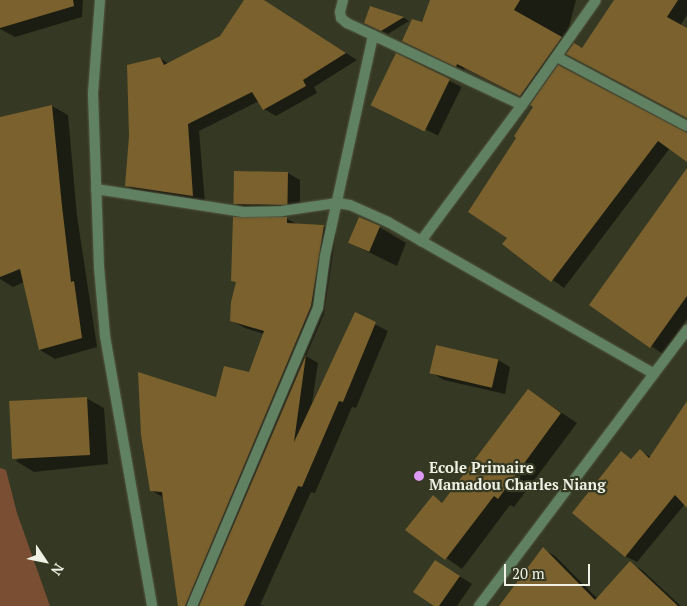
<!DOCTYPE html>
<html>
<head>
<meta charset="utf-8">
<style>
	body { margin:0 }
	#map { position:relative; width:687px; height:606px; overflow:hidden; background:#353822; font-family:"PT Serif",serif }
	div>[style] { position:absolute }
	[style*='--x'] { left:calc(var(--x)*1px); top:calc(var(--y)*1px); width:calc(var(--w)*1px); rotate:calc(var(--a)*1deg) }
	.green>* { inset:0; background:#7a4e32 }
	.shadow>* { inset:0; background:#0007; transform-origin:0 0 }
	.building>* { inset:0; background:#7a612d; transform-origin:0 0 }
	.roads { filter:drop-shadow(0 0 1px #535641) drop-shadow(0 0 1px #535641) }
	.street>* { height:10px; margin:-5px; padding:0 5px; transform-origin:5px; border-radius:5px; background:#608263 }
	.dots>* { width:14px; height:14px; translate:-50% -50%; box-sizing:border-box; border:2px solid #353822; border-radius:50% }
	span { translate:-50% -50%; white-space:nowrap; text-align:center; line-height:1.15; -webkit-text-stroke:4.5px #353822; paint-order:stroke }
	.poi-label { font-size:15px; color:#eff1e4; font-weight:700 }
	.left { translate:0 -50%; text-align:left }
	.north { position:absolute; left:20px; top:536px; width:50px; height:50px; -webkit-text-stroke:4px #353822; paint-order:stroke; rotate:124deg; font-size:14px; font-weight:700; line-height:20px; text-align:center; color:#eff1e4 }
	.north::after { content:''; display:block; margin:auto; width:18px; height:22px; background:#eff1e4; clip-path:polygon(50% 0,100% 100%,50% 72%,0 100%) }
	.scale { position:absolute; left:504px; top:564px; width:86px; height:22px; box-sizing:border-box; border:2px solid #eff1e4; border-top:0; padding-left:6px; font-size:15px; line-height:18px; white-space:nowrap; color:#eff1e4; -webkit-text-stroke:4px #353822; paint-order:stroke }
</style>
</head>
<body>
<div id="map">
	<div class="green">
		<div style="clip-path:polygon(0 468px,6px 470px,17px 513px,50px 606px,0 606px)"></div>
	</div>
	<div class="shadow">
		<div style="clip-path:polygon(0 0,83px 0,82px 17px,15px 37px,0 29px)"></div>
		<div style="clip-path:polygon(245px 0,263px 0,357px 60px,314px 87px,317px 93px,276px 116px,264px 109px,259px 101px,199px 131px,205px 203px,139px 193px,126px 185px,160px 58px,169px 64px,210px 55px)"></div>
		<div style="clip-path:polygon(432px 0,576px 0,563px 50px,528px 100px,465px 68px,464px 70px,411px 45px)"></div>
		<div style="clip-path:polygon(615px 0,687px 0,687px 15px,680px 26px,687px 30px,687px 117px)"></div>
		<div style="clip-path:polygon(370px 8px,404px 18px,409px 21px,388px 34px,372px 26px)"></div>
		<div style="left:396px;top:55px;width:73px;height:54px;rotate:26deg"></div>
		<div style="clip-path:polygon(554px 92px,687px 136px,687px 143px,670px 148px,564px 288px,503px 244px,508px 237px)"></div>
		<div style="clip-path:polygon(52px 106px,68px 115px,77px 216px,97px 347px,55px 359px,40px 350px,24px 282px,13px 287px,0 279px,0 118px)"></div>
		<div style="clip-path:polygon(687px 170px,687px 319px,663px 354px,591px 305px)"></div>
		<div style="clip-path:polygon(288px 173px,300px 180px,300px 210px,247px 210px,235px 203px)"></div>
		<div style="clip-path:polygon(286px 218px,298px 225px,323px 226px,336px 234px,324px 314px,306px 356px,318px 363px,312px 403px,355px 314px,388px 331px,356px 408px,352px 407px,315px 493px,311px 492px,260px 605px,265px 606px,179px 606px,164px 498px,151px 490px,217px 399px,250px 374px,264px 334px,245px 328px,232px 321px,237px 283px,233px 280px)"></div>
		<div style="clip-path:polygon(379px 227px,406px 243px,397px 266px,350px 243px)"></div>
		<div style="clip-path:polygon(437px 347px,498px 360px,510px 367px,505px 394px,444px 380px,432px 373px)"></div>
		<div style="clip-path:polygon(528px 390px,577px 423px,514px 507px,510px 505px,462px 569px,407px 530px,433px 497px,443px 503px)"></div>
		<div style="clip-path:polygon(86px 398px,104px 408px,108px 464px,34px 472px,16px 461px)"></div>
		<div style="clip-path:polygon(687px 404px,687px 506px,685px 504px,637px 562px,625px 556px,621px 453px,632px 459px,640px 451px,651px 457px)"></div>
		<div style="clip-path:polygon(543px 549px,555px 556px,598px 599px,630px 563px,642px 570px,681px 606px,519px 606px)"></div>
		<div style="clip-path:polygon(448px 569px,472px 584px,457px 606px,436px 606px)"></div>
	</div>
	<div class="building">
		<div style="clip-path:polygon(0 0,73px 0,74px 6px,0 28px)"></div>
		<div style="clip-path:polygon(244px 0,264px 0,346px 53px,303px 80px,306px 86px,263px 110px,252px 92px,188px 124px,193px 196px,125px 186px,129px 136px,127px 65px,160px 57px,164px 65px,220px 36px)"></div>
		<div style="clip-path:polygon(430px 0,520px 0,514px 10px,562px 37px,520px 96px,457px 64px,456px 67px,402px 41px,412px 19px,422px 22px)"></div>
		<div style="clip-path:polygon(614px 0,678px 0,667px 17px,687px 28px,687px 118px,566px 54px,574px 43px,582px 48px)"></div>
		<div style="clip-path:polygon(370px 6px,404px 17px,381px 31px,364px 23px)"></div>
		<div style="left:396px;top:53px;width:60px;height:58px;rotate:26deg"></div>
		<div style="clip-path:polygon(558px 65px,687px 133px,687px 162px,658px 141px,551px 282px,502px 244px,507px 238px,468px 212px,516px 138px,514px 136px,533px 107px,530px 105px)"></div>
		<div style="clip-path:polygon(52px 105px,62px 206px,71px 282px,74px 281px,82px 338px,39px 350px,20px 269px,0 277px,0 117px)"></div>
		<div style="clip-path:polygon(687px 168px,687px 296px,650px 348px,589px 305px)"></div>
		<div style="left:234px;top:171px;width:54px;height:33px;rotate:1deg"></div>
		<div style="clip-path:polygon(233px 217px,287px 217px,287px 223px,324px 225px,311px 306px,185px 606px,178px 606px,162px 492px,150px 491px,141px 435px,138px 372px,216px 397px,224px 366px,249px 372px,264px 331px,230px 321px,231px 302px,236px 282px,231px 281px)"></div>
		<div style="left:359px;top:217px;width:23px;height:28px;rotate:23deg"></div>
		<div style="clip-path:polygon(355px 312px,376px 322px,343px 402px,339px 401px,302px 487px,298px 486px,244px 606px,199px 606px,306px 355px,294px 442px)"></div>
		<div style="left:436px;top:345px;width:64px;height:29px;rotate:13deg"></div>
		<div style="clip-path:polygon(528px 389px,561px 413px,498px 499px,494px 496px,445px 560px,405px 530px,433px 495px,442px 503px)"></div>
		<div style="left:87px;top:397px;width:58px;height:78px;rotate:87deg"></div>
		<div style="clip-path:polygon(687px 401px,687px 508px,675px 495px,625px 557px,572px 513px,621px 451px,631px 459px,640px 449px,649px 458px)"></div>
		<div style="clip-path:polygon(543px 547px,595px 600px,630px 561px,678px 606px,499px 606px)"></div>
		<div style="clip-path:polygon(435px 560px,460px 576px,439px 606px,434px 606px,413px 592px)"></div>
	</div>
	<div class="roads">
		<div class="street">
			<div style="--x:100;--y:0;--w:94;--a:94.3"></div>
			<div style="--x:93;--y:94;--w:173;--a:88"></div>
			<div style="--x:99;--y:267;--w:69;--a:85"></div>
			<div style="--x:105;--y:336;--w:274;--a:80.1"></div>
			<div style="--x:343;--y:0;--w:12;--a:104"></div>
			<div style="--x:340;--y:12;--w:6;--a:81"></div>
			<div style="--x:341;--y:18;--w:8;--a:40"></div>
			<div style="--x:347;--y:23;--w:193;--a:25.1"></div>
			<div style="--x:557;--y:57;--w:147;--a:28"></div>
			<div style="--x:96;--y:189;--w:149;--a:8.9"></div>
			<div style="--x:243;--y:212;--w:39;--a:-1"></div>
			<div style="--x:282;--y:211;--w:56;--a:-8.3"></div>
			<div style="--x:337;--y:203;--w:13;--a:9"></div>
			<div style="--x:350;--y:205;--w:42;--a:24.1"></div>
			<div style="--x:388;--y:222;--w:306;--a:29.7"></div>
			<div style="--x:421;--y:241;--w:169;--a:-53.4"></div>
			<div style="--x:522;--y:105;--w:128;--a:-54.8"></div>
			<div style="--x:192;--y:606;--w:324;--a:-67.1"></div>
			<div style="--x:318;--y:308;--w:52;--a:-82.3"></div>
			<div style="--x:325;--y:256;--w:226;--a:-77.7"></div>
			<div style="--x:479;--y:606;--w:346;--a:-53"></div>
		</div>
	</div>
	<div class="dots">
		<div style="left:419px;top:476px;background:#dd99f3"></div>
	</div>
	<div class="poi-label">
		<span class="left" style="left:429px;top:476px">Ecole Primaire<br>Mamadou Charles Niang</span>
	</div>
	<div class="north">N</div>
	<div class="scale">20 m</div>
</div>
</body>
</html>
